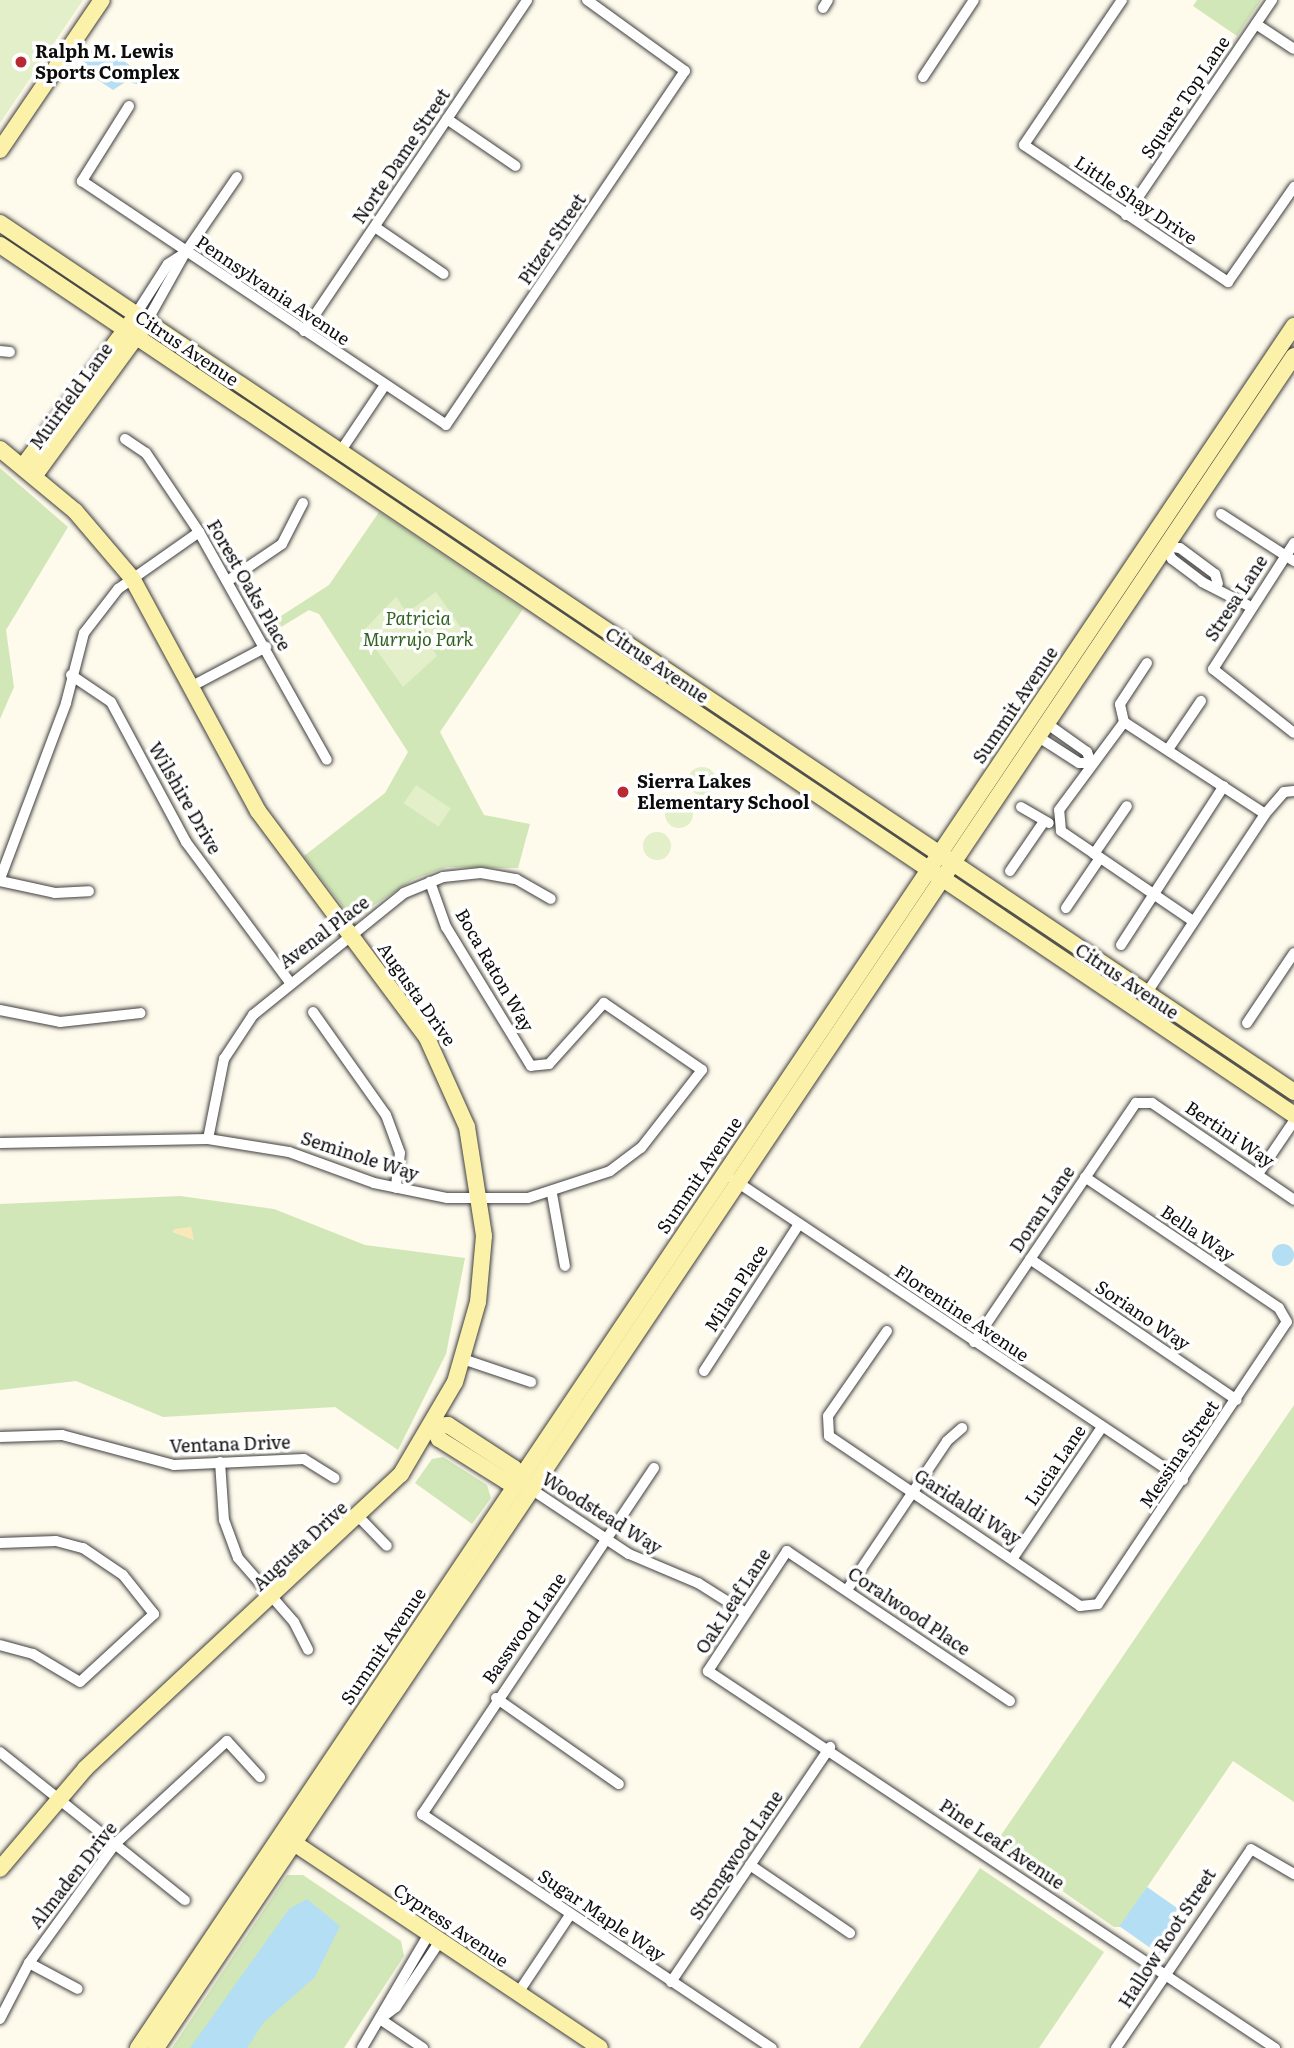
<!DOCTYPE html>
<html>
<head>
<meta charset="utf-8">
<style>
	body { margin:0 }
	#map { position:relative; width:1294px; height:2048px; overflow:hidden; background:#fefaec; font-family:Literata,serif }
	div>[style] { position:absolute }
	[style*='--x'] { left:calc(var(--x)*1px); top:calc(var(--y)*1px); width:calc(var(--w)*1px); rotate:calc(var(--a)*1deg) }
	.green>* { inset:0; background:#d2e7b7 }
	.sand>* { inset:0; background:#f9e9ba }
	.pitch>* { inset:0; background:#e3efc9; transform-origin:0 0 }
	.round { border-radius:50% }
	.water>* { inset:0; background:#b3def4; transform-origin:0 0 }
	.roads { filter:drop-shadow(0 0 2px #3f3f3f) drop-shadow(0 0 2px #3f3f3f) }
	.street>* { height:10px; margin:-5px; padding:0 5px; transform-origin:5px; border-radius:5px; background:#fff }
	.secondary>* { height:16px; margin:-8px; padding:0 8px; transform-origin:8px; border-radius:8px; background:#fcf1a9 }
	.dots>* { width:19px; height:19px; translate:-50% -50%; box-sizing:border-box; border:4px solid #fff; border-radius:50% }
	span { translate:-50% -50%; white-space:nowrap; text-align:center; line-height:1.15; -webkit-text-stroke:7px #fff; paint-order:stroke }
	.poi-label { font-size:18px; color:#0c0c0c; font-weight:700 }
	.left { translate:0 -50%; text-align:left }
	.street-label { font-size:18px; color:#0c0c0c }
	.park-label { font-size:18px; color:#2f621f; font-style:italic }
</style>
</head>
<body>
<div id="map">
	<div class="green">
		<div style="clip-path:polygon(1197px 0,1261px 0,1237px 36px,1193px 6px)"></div>
		<div style="clip-path:polygon(0 468px,68px 527px,6px 630px,14px 687px,0 719px)"></div>
		<div style="clip-path:polygon(379px 512px,523px 609px,440px 732px,484px 815px,530px 824px,518px 868px,447px 867px,414px 879px,359px 915px,344px 908px,304px 856px,385px 793px,408px 752px,319px 614px,309px 610px,268px 635px,264px 627px,329px 585px)"></div>
		<div style="clip-path:polygon(180px 1196px,274px 1209px,365px 1245px,465px 1258px,446px 1354px,398px 1450px,335px 1407px,163px 1417px,76px 1381px,0 1390px,0 1204px)"></div>
		<div style="clip-path:polygon(1294px 1405px,1294px 1802px,1233px 1761px,1120px 1927px,1114px 1927px,995px 1844px)"></div>
		<div style="clip-path:polygon(443px 1457px,487px 1485px,491px 1498px,472px 1524px,415px 1483px,432px 1459px)"></div>
		<div style="clip-path:polygon(980px 1868px,1104px 1952px,1039px 2048px,859px 2048px)"></div>
		<div style="clip-path:polygon(287px 1875px,303px 1875px,401px 1941px,404px 1956px,344px 2048px,172px 2048px)"></div>
	</div>
	<div class="sand">
		<div style="clip-path:polygon(191px 1227px,194px 1240px,172px 1232px,175px 1229px)"></div>
	</div>
	<div class="pitch">
		<div style="clip-path:polygon(0 0,83px 0,0 123px)"></div>
		<div style="left:436px;top:592px;width:52px;height:30px;rotate:55deg"></div>
		<div style="clip-path:polygon(396px 597px,437px 656px,403px 687px,363px 631px)"></div>
		<div class="round" style="left:688px;top:767px;width:28px;height:28px"></div>
		<div style="left:416px;top:785px;width:42px;height:22px;rotate:34deg"></div>
		<div class="round" style="left:665px;top:800px;width:28px;height:28px"></div>
		<div class="round" style="left:643px;top:832px;width:28px;height:28px"></div>
	</div>
	<div class="water">
		<div style="clip-path:polygon(97px 42px,148px 78px,142px 86px,127px 81px,113px 90px,80px 68px)"></div>
		<div class="round" style="left:1272px;top:1244px;width:22px;height:22px"></div>
		<div style="left:1147px;top:1887px;width:49px;height:48px;rotate:35deg"></div>
		<div style="clip-path:polygon(307px 1899px,340px 1926px,315px 1977px,264px 2022px,247px 2048px,190px 2048px,289px 1909px)"></div>
	</div>
	<div class="roads">
		<div class="street">
			<div style="--x:1122;--y:0;--w:175;--a:124.1"></div>
			<div style="--x:1024;--y:145;--w:246;--a:33.9"></div>
			<div style="--x:1228;--y:282;--w:116;--a:-55.2"></div>
			<div style="--x:823;--y:8;--w:9;--a:-58"></div>
			<div style="--x:1256;--y:24;--w:45;--a:33.3"></div>
			<div style="--x:923;--y:77;--w:92;--a:-56.5"></div>
			<div style="--x:129;--y:106;--w:89;--a:122.1"></div>
			<div style="--x:82;--y:181;--w:438;--a:33.8"></div>
			<div style="--x:446;--y:425;--w:427;--a:-56"></div>
			<div style="--x:685;--y:71;--w:121;--a:-144.1"></div>
			<div style="--x:447;--y:119;--w:83;--a:34.3"></div>
			<div style="--x:1126;--y:215;--w:260;--a:-55.8"></div>
			<div style="--x:375;--y:227;--w:83;--a:34.3"></div>
			<div style="--x:185;--y:253;--w:92;--a:-55.6"></div>
			<div style="--x:136;--y:314;--w:59;--a:-57.4"></div>
			<div style="--x:168;--y:264;--w:20;--a:-33"></div>
			<div style="--x:185;--y:253;--w:78;--a:119.2"></div>
			<div style="--x:304;--y:331;--w:399;--a:-56"></div>
			<div style="--x:0;--y:351;--w:10;--a:6"></div>
			<div style="--x:125;--y:439;--w:25;--a:34"></div>
			<div style="--x:146;--y:453;--w:95;--a:56.1"></div>
			<div style="--x:199;--y:532;--w:261;--a:60.7"></div>
			<div style="--x:340;--y:452;--w:81;--a:-56.1"></div>
			<div style="--x:1221;--y:514;--w:87;--a:32.8"></div>
			<div style="--x:1294;--y:543;--w:150;--a:122.7"></div>
			<div style="--x:1213;--y:669;--w:103;--a:38.3"></div>
			<div style="--x:1165;--y:546;--w:15;--a:62"></div>
			<div style="--x:1172;--y:559;--w:38;--a:37"></div>
			<div style="--x:1202;--y:582;--w:55;--a:27"></div>
			<div style="--x:1165;--y:546;--w:15;--a:8"></div>
			<div style="--x:1180;--y:548;--w:44;--a:36.6"></div>
			<div style="--x:1215;--y:574;--w:10;--a:73"></div>
			<div style="--x:229;--y:580;--w:64;--a:-34.2"></div>
			<div style="--x:282;--y:544;--w:46;--a:-62.9"></div>
			<div style="--x:71;--y:675;--w:48;--a:34"></div>
			<div style="--x:111;--y:702;--w:159;--a:61.8"></div>
			<div style="--x:186;--y:842;--w:173;--a:53.5"></div>
			<div style="--x:192;--y:686;--w:84;--a:-27.8"></div>
			<div style="--x:1124;--y:722;--w:18;--a:-103"></div>
			<div style="--x:1120;--y:704;--w:49;--a:-56.6"></div>
			<div style="--x:1037;--y:736;--w:50;--a:32.7"></div>
			<div style="--x:1079;--y:763;--w:12;--a:0"></div>
			<div style="--x:1091;--y:763;--w:12;--a:-110"></div>
			<div style="--x:1087;--y:752;--w:50;--a:-144.7"></div>
			<div style="--x:1169;--y:748;--w:57;--a:-55.8"></div>
			<div style="--x:1021;--y:807;--w:32;--a:30"></div>
			<div style="--x:1094;--y:854;--w:58;--a:-55.5"></div>
			<div style="--x:1010;--y:871;--w:58;--a:-55.5"></div>
			<div style="--x:0;--y:879;--w:188;--a:-69.4"></div>
			<div style="--x:66;--y:703;--w:72;--a:-75.6"></div>
			<div style="--x:84;--y:633;--w:56;--a:-52.3"></div>
			<div style="--x:118;--y:589;--w:99;--a:-35.1"></div>
			<div style="--x:0;--y:881;--w:56;--a:12.3"></div>
			<div style="--x:55;--y:893;--w:34;--a:-3"></div>
			<div style="--x:1066;--y:908;--w:60;--a:-55.8"></div>
			<div style="--x:1193;--y:921;--w:160;--a:-145.7"></div>
			<div style="--x:1061;--y:831;--w:21;--a:-95"></div>
			<div style="--x:1059;--y:810;--w:109;--a:-53.5"></div>
			<div style="--x:1124;--y:722;--w:168;--a:33.1"></div>
			<div style="--x:1121;--y:945;--w:189;--a:-57.1"></div>
			<div style="--x:1146;--y:994;--w:216;--a:-56.5"></div>
			<div style="--x:1265;--y:814;--w:29;--a:-49"></div>
			<div style="--x:1284;--y:792;--w:10;--a:-6"></div>
			<div style="--x:0;--y:1010;--w:61;--a:11.3"></div>
			<div style="--x:60;--y:1022;--w:81;--a:-6.3"></div>
			<div style="--x:313;--y:1012;--w:126;--a:54.7"></div>
			<div style="--x:386;--y:1115;--w:40;--a:69.8"></div>
			<div style="--x:400;--y:1153;--w:35;--a:97"></div>
			<div style="--x:1247;--y:1023;--w:84;--a:-56.1"></div>
			<div style="--x:208;--y:1139;--w:82;--a:-78.7"></div>
			<div style="--x:224;--y:1059;--w:53;--a:-56.6"></div>
			<div style="--x:253;--y:1015;--w:194;--a:-38.9"></div>
			<div style="--x:404;--y:893;--w:42;--a:-22.3"></div>
			<div style="--x:443;--y:877;--w:38;--a:-6"></div>
			<div style="--x:481;--y:873;--w:36;--a:10"></div>
			<div style="--x:516;--y:879;--w:40;--a:29.7"></div>
			<div style="--x:0;--y:1143;--w:208;--a:-1.1"></div>
			<div style="--x:208;--y:1139;--w:82;--a:9.1"></div>
			<div style="--x:289;--y:1152;--w:90;--a:20"></div>
			<div style="--x:374;--y:1183;--w:75;--a:11.6"></div>
			<div style="--x:447;--y:1198;--w:81;--a:0"></div>
			<div style="--x:528;--y:1198;--w:86;--a:-18.2"></div>
			<div style="--x:610;--y:1171;--w:39;--a:-37"></div>
			<div style="--x:641;--y:1148;--w:99;--a:-52"></div>
			<div style="--x:702;--y:1070;--w:119;--a:-145.6"></div>
			<div style="--x:604;--y:1003;--w:82;--a:132"></div>
			<div style="--x:549;--y:1064;--w:18;--a:174"></div>
			<div style="--x:531;--y:1066;--w:163;--a:-121.4"></div>
			<div style="--x:446;--y:927;--w:48;--a:-109.6"></div>
			<div style="--x:1258;--y:1174;--w:64;--a:-55.8"></div>
			<div style="--x:734;--y:1180;--w:540;--a:33.75"></div>
			<div style="--x:552;--y:1194;--w:73;--a:79.8"></div>
			<div style="--x:1030;--y:1259;--w:250;--a:34.3"></div>
			<div style="--x:887;--y:1331;--w:103;--a:124.8"></div>
			<div style="--x:828;--y:1416;--w:20;--a:87"></div>
			<div style="--x:829;--y:1436;--w:303;--a:34.1"></div>
			<div style="--x:1080;--y:1606;--w:18;--a:-6"></div>
			<div style="--x:1098;--y:1604;--w:339;--a:-56.2"></div>
			<div style="--x:1287;--y:1322;--w:16;--a:-120"></div>
			<div style="--x:1279;--y:1308;--w:234;--a:-146"></div>
			<div style="--x:974;--y:1342;--w:289;--a:-55.9"></div>
			<div style="--x:1136;--y:1103;--w:16;--a:0"></div>
			<div style="--x:1152;--y:1103;--w:172;--a:34.3"></div>
			<div style="--x:463;--y:1359;--w:72;--a:18.7"></div>
			<div style="--x:704;--y:1371;--w:175;--a:-57.1"></div>
			<div style="--x:0;--y:1437;--w:62;--a:-1.8"></div>
			<div style="--x:62;--y:1435;--w:116;--a:15"></div>
			<div style="--x:174;--y:1465;--w:130;--a:-2.6"></div>
			<div style="--x:304;--y:1459;--w:36;--a:32"></div>
			<div style="--x:220;--y:1462;--w:58;--a:86.1"></div>
			<div style="--x:224;--y:1520;--w:40;--a:69.8"></div>
			<div style="--x:238;--y:1558;--w:85;--a:48.8"></div>
			<div style="--x:294;--y:1622;--w:31;--a:63"></div>
			<div style="--x:654;--y:1468;--w:417;--a:123.8"></div>
			<div style="--x:422;--y:1814;--w:421;--a:33.8"></div>
			<div style="--x:528;--y:1487;--w:121;--a:33.6"></div>
			<div style="--x:629;--y:1554;--w:75;--a:22.8"></div>
			<div style="--x:698;--y:1583;--w:54;--a:32.2"></div>
			<div style="--x:359;--y:1517;--w:40;--a:46"></div>
			<div style="--x:0;--y:1543;--w:56;--a:-2"></div>
			<div style="--x:56;--y:1541;--w:28;--a:15"></div>
			<div style="--x:83;--y:1548;--w:48;--a:34"></div>
			<div style="--x:123;--y:1575;--w:50;--a:51.5"></div>
			<div style="--x:154;--y:1614;--w:100;--a:137.4"></div>
			<div style="--x:80;--y:1682;--w:55;--a:-149.2"></div>
			<div style="--x:33;--y:1654;--w:34;--a:-165"></div>
			<div style="--x:1013;--y:1558;--w:158;--a:-55.8"></div>
			<div style="--x:847;--y:1590;--w:179;--a:-56.1"></div>
			<div style="--x:947;--y:1441;--w:20;--a:-41"></div>
			<div style="--x:496;--y:1698;--w:150;--a:35"></div>
			<div style="--x:1010;--y:1701;--w:269;--a:-146.1"></div>
			<div style="--x:787;--y:1551;--w:144;--a:123.4"></div>
			<div style="--x:708;--y:1671;--w:681;--a:33.62"></div>
			<div style="--x:0;--y:1752;--w:237;--a:38.7"></div>
			<div style="--x:750;--y:1865;--w:121;--a:34.2"></div>
			<div style="--x:29;--y:1963;--w:55;--a:28"></div>
			<div style="--x:671;--y:1982;--w:284;--a:-55.9"></div>
			<div style="--x:518;--y:1993;--w:94;--a:-56.3"></div>
			<div style="--x:0;--y:2019;--w:63;--a:-62.6"></div>
			<div style="--x:29;--y:1963;--w:148;--a:-54.1"></div>
			<div style="--x:116;--y:1843;--w:151;--a:-42.6"></div>
			<div style="--x:227;--y:1741;--w:49;--a:47.5"></div>
			<div style="--x:380;--y:2019;--w:20;--a:-37"></div>
			<div style="--x:396;--y:2007;--w:79;--a:-56.3"></div>
			<div style="--x:380;--y:2019;--w:52;--a:34"></div>
			<div style="--x:362;--y:2048;--w:132;--a:-59.6"></div>
			<div style="--x:1116;--y:2048;--w:240;--a:-55.8"></div>
			<div style="--x:1251;--y:1849;--w:50;--a:30.2"></div>
		</div>
		<div class="secondary">
			<div style="--x:0;--y:150;--w:181;--a:-55.8"></div>
			<div style="--x:0;--y:223;--w:1559;--a:33.88"></div>
			<div style="--x:0;--y:245;--w:1559;--a:33.91"></div>
			<div style="--x:0;--y:449;--w:97;--a:39.6"></div>
			<div style="--x:75;--y:511;--w:88;--a:49.6"></div>
			<div style="--x:132;--y:578;--w:265;--a:61.6"></div>
			<div style="--x:258;--y:811;--w:283;--a:53.3"></div>
			<div style="--x:427;--y:1038;--w:98;--a:65.8"></div>
			<div style="--x:467;--y:1127;--w:110;--a:81.1"></div>
			<div style="--x:484;--y:1236;--w:66;--a:95.2"></div>
			<div style="--x:478;--y:1302;--w:83;--a:106"></div>
			<div style="--x:455;--y:1382;--w:107;--a:120.4"></div>
			<div style="--x:401;--y:1474;--w:432;--a:137"></div>
			<div style="--x:85;--y:1769;--w:131;--a:130.4"></div>
			<div style="--x:23;--y:466;--w:180;--a:-53.1"></div>
			<div style="--x:35;--y:475;--w:180;--a:-53.8"></div>
			<div style="--x:448;--y:1425;--w:79;--a:33.1"></div>
			<div style="--x:514;--y:1468;--w:12;--a:76"></div>
			<div style="--x:517;--y:1480;--w:11;--a:175"></div>
			<div style="--x:506;--y:1481;--w:79;--a:-147.9"></div>
			<div style="--x:439;--y:1439;--w:14;--a:-115"></div>
			<div style="--x:433;--y:1426;--w:15;--a:-4"></div>
			<div style="--x:294;--y:1843;--w:368;--a:33.8"></div>
			<div style="--x:138;--y:2048;--w:2074;--a:-56.13"></div>
			<div style="--x:156;--y:2048;--w:2039;--a:-56.08"></div>
		</div>
	</div>
	<div class="dots">
		<div style="left:21px;top:62px;background:#b82934"></div>
		<div style="left:623px;top:792px;background:#b82934"></div>
	</div>
	<div class="poi-label">
		<span class="left" style="left:35px;top:62px">Ralph M. Lewis<br>Sports Complex</span>
		<span class="left" style="left:637px;top:792px">Sierra Lakes<br>Elementary School</span>
	</div>
	<div class="street-label">
		<span style="left:1185px;top:97px;rotate:-56deg">Square Top Lane</span>
		<span style="left:401px;top:156px;rotate:-56deg">Norte Dame Street</span>
		<span style="left:1136px;top:200px;rotate:34deg">Little Shay Drive</span>
		<span style="left:552px;top:239px;rotate:-56deg">Pitzer Street</span>
		<span style="left:273px;top:290px;rotate:34deg">Pennsylvania Avenue</span>
		<span style="left:187px;top:348px;rotate:34deg">Citrus Avenue</span>
		<span style="left:71px;top:396px;rotate:-54deg">Muirfield Lane</span>
		<span style="left:249px;top:585px;rotate:60deg">Forest Oaks Place</span>
		<span style="left:1236px;top:598px;rotate:-57deg">Stresa Lane</span>
		<span style="left:657px;top:665px;rotate:34deg">Citrus Avenue</span>
		<span style="left:1015px;top:705px;rotate:-56deg">Summit Avenue</span>
		<span style="left:185px;top:798px;rotate:60deg">Wilshire Drive</span>
		<span style="left:324px;top:932px;rotate:-37deg">Avenal Place</span>
		<span style="left:495px;top:970px;rotate:60deg">Boca Raton Way</span>
		<span style="left:1127px;top:981px;rotate:34deg">Citrus Avenue</span>
		<span style="left:417px;top:994px;rotate:55deg">Augusta Drive</span>
		<span style="left:1230px;top:1134px;rotate:34deg">Bertini Way</span>
		<span style="left:360px;top:1156px;rotate:18deg">Seminole Way</span>
		<span style="left:699px;top:1175px;rotate:-56deg">Summit Avenue</span>
		<span style="left:1042px;top:1209px;rotate:-56deg">Doran Lane</span>
		<span style="left:1198px;top:1233px;rotate:34deg">Bella Way</span>
		<span style="left:736px;top:1288px;rotate:-57deg">Milan Place</span>
		<span style="left:962px;top:1313px;rotate:34deg">Florentine Avenue</span>
		<span style="left:1143px;top:1315px;rotate:34deg">Soriano Way</span>
		<span style="left:230px;top:1444px;rotate:-2deg">Ventana Drive</span>
		<span style="left:1179px;top:1454px;rotate:-56deg">Messina Street</span>
		<span style="left:1055px;top:1465px;rotate:-56deg">Lucia Lane</span>
		<span style="left:968px;top:1507px;rotate:33deg">Garidaldi Way</span>
		<span style="left:602px;top:1513px;rotate:32deg">Woodstead Way</span>
		<span style="left:300px;top:1546px;rotate:-43deg">Augusta Drive</span>
		<span style="left:733px;top:1601px;rotate:-57deg">Oak Leaf Lane</span>
		<span style="left:909px;top:1611px;rotate:34deg">Coralwood Place</span>
		<span style="left:524px;top:1628px;rotate:-55deg">Basswood Lane</span>
		<span style="left:383px;top:1646px;rotate:-56deg">Summit Avenue</span>
		<span style="left:1002px;top:1844px;rotate:34deg">Pine Leaf Avenue</span>
		<span style="left:736px;top:1855px;rotate:-56deg">Strongwood Lane</span>
		<span style="left:73px;top:1875px;rotate:-52deg">Almaden Drive</span>
		<span style="left:602px;top:1915px;rotate:34deg">Sugar Maple Way</span>
		<span style="left:451px;top:1925px;rotate:34deg">Cypress Avenue</span>
		<span style="left:1167px;top:1938px;rotate:-57deg">Hallow Root Street</span>
	</div>
	<div class="park-label">
		<span style="left:418px;top:629px">Patricia<br>Murrujo Park</span>
	</div>
</div>
</body>
</html>
